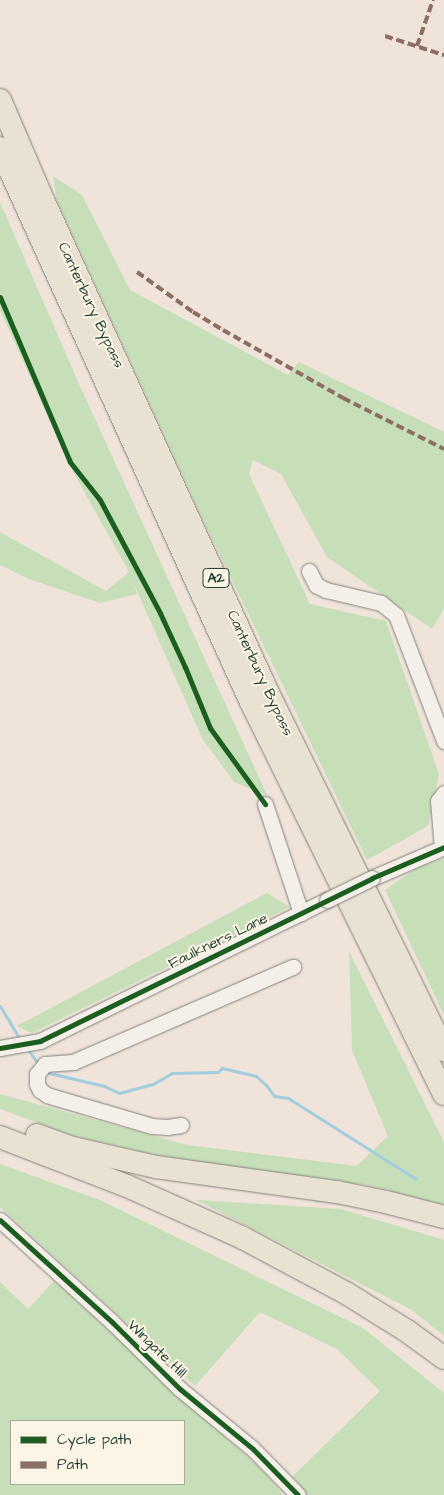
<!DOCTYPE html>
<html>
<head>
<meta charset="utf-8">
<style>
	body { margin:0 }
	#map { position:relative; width:444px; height:1495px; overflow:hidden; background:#efe3da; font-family:"Architects Daughter",sans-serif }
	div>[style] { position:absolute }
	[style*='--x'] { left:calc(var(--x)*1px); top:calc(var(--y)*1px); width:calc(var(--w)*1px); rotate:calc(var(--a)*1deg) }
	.green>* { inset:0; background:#c7dfb9 }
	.stream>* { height:3px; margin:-1.5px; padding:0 1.5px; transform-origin:1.5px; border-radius:1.5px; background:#a1cddf }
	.roads { filter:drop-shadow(0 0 1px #82827c) drop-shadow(0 0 1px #82827c) }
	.minor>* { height:15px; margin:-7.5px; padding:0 7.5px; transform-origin:7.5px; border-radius:7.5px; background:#f4f0e9 }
	.highway>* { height:22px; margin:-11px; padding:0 11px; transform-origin:11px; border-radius:11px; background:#e9e2d2 }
	.bridges { filter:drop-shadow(0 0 1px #82827c) drop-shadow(0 0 1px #82827c) }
	.minor-bridge>* { height:15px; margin:-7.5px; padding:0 7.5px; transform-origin:7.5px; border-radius:7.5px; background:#f4f0e9 }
	.quiet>* { height:4px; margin-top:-2px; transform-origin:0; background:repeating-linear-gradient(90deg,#8d6e63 0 8px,transparent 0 12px) }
	.cycleway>* { height:5px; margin:-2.5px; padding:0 2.5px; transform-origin:2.5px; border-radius:2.5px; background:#1b5e20 }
	span { translate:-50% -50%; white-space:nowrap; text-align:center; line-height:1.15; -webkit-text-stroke:4px #fcf5e5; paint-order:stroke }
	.shield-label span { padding:1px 4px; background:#fcf5e5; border:1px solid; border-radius:4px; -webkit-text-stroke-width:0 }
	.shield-label { font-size:14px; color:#1f3d34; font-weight:700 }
	.street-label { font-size:15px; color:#1f3d34 }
	.legend { position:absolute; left:10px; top:1420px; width:175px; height:65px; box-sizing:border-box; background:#fcf5e5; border:1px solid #a4ab9e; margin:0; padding:6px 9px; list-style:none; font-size:15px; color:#1f3d34 }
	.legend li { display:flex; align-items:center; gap:10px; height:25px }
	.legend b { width:25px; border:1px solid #a4ab9e }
</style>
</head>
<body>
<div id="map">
	<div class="green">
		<div style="clip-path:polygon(53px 176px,82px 195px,130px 290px,288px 375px,299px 362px,444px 432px,444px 609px,432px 629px,327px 557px,281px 474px,253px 460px,249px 474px,310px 604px,386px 621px,439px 774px,428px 826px,367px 860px,202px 518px,57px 201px)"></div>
		<div style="clip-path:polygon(0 202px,79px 384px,267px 795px,234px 782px,202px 738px,133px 582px,137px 594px,100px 603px,29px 579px,0 565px,0 532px,106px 591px,129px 572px,71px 468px,0 310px)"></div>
		<div style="clip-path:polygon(444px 858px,444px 1015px,385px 890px,415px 869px)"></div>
		<div style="clip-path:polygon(267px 893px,290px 907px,32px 1033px,17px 1026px)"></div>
		<div style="clip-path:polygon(349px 951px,444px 1142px,444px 1205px,371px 1186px,184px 1161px,74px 1136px,0 1109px,0 1094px,187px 1145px,357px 1166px,388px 1136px,352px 1050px)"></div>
		<div style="clip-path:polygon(0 1164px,100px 1200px,363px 1328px,444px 1393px,444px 1495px,307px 1495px,293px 1476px,380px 1391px,337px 1349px,260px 1312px,195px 1386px,0 1207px)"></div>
		<div style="clip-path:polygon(196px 1200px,341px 1209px,444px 1240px,444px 1336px,412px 1310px)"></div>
		<div style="clip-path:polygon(evenodd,54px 1281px,267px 1475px,283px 1495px,0 1495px,0 1282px,28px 1309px,54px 1281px,11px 1421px,184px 1421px,184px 1484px,11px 1484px,11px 1421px)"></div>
	</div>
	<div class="stream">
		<div style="--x:0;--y:1006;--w:39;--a:59"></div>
		<div style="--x:27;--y:1048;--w:21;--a:55"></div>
		<div style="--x:45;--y:1072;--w:61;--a:13.3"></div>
		<div style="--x:104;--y:1086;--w:17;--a:25"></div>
		<div style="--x:119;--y:1093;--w:35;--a:-15"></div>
		<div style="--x:153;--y:1084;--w:22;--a:-30"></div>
		<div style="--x:172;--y:1073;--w:46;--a:-1.2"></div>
		<div style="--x:218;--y:1072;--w:6;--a:-45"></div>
		<div style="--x:222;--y:1068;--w:35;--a:13"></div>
		<div style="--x:256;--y:1076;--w:15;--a:42"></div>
		<div style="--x:267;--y:1086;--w:12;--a:55"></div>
		<div style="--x:274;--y:1096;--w:14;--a:8"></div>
		<div style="--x:288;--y:1098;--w:151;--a:32.3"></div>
	</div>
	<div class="roads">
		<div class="minor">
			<div style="--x:309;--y:571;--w:16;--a:63"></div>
			<div style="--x:316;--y:585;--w:11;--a:27"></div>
			<div style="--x:326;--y:590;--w:57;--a:13.3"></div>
			<div style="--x:381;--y:603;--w:19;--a:39"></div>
			<div style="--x:396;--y:615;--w:135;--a:69.1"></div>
			<div style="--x:265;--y:804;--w:115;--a:71.7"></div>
			<div style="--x:442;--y:847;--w:46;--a:-95"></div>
			<div style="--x:438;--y:801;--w:10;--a:-53"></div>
			<div style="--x:372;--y:878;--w:78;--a:-23.3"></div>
			<div style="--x:0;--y:1048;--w:41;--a:-9.9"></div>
			<div style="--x:40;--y:1041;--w:320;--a:-26.2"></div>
			<div style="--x:181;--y:1125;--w:14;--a:172"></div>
			<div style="--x:167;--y:1127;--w:15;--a:-176"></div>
			<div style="--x:152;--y:1126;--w:109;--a:-163.6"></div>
			<div style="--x:47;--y:1095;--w:9;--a:-144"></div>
			<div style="--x:40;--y:1090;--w:7;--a:-117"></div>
			<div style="--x:37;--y:1084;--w:10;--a:-90"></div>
			<div style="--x:37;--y:1074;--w:13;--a:-51"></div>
			<div style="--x:45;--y:1064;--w:28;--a:-4"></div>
			<div style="--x:73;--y:1062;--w:240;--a:-23.4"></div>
			<div style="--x:0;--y:1220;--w:151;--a:42.3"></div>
			<div style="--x:112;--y:1322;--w:95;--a:44.6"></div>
			<div style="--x:180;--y:1389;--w:94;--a:39.4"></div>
			<div style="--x:253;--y:1449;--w:64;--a:45.6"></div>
		</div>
		<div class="highway">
			<div style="--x:0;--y:100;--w:111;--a:66.7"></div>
			<div style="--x:44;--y:202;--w:542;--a:65.47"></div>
			<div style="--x:269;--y:695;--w:396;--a:63.8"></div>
			<div style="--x:0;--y:148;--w:608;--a:65.63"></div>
			<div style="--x:251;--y:702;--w:437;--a:63.8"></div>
			<div style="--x:37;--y:1135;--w:38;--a:20"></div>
			<div style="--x:73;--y:1148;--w:85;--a:12.9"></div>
			<div style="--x:156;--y:1167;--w:183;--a:7.9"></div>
			<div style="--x:337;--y:1192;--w:50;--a:11.5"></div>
			<div style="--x:386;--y:1202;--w:60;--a:14.5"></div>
			<div style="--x:0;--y:1137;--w:136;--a:21.1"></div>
			<div style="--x:127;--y:1186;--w:127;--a:24.1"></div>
			<div style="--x:243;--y:1238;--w:117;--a:28.1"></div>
			<div style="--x:346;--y:1293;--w:72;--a:31.9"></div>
			<div style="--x:407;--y:1331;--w:46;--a:36.1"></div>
		</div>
	</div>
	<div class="bridges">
		<div class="minor-bridge">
			<div style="--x:327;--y:900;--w:50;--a:-26.1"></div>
		</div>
	</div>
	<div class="quiet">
		<div style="--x:385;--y:36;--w:62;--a:17.9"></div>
		<div style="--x:417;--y:46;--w:49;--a:-70.8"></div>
		<div style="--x:137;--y:272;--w:69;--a:35.5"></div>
		<div style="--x:193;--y:312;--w:35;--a:31"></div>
		<div style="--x:223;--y:330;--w:138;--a:29.5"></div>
		<div style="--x:343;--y:398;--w:113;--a:26.8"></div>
	</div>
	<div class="cycleway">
		<div style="--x:0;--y:297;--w:179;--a:67"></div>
		<div style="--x:70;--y:462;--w:48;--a:51.7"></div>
		<div style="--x:100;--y:500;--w:128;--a:62"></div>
		<div style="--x:160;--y:613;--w:60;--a:65.2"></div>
		<div style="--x:185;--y:667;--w:66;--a:67.7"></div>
		<div style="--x:210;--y:728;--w:94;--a:54.1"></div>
		<div style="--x:0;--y:1048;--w:41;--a:-9.9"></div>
		<div style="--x:40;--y:1041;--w:370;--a:-26.1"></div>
		<div style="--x:372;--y:878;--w:78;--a:-23.3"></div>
		<div style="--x:0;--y:1220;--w:151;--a:42.3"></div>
		<div style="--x:112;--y:1322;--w:95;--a:44.6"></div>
		<div style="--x:180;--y:1389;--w:94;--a:39.4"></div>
		<div style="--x:253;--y:1449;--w:64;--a:45.6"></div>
	</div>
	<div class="shield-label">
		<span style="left:216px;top:578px">A2</span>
	</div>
	<div class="street-label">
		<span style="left:91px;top:305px;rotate:65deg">Canterbury Bypass</span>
		<span style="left:260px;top:673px;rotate:65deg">Canterbury Bypass</span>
		<span style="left:218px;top:941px;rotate:-26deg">Faulkners Lane</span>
		<span style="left:157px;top:1349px;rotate:44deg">Wingate Hill</span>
	</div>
	<ul class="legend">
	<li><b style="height:6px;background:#1b5e20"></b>Cycle path</li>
	<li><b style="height:6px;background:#8d6e63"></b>Path</li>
	</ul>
</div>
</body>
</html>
